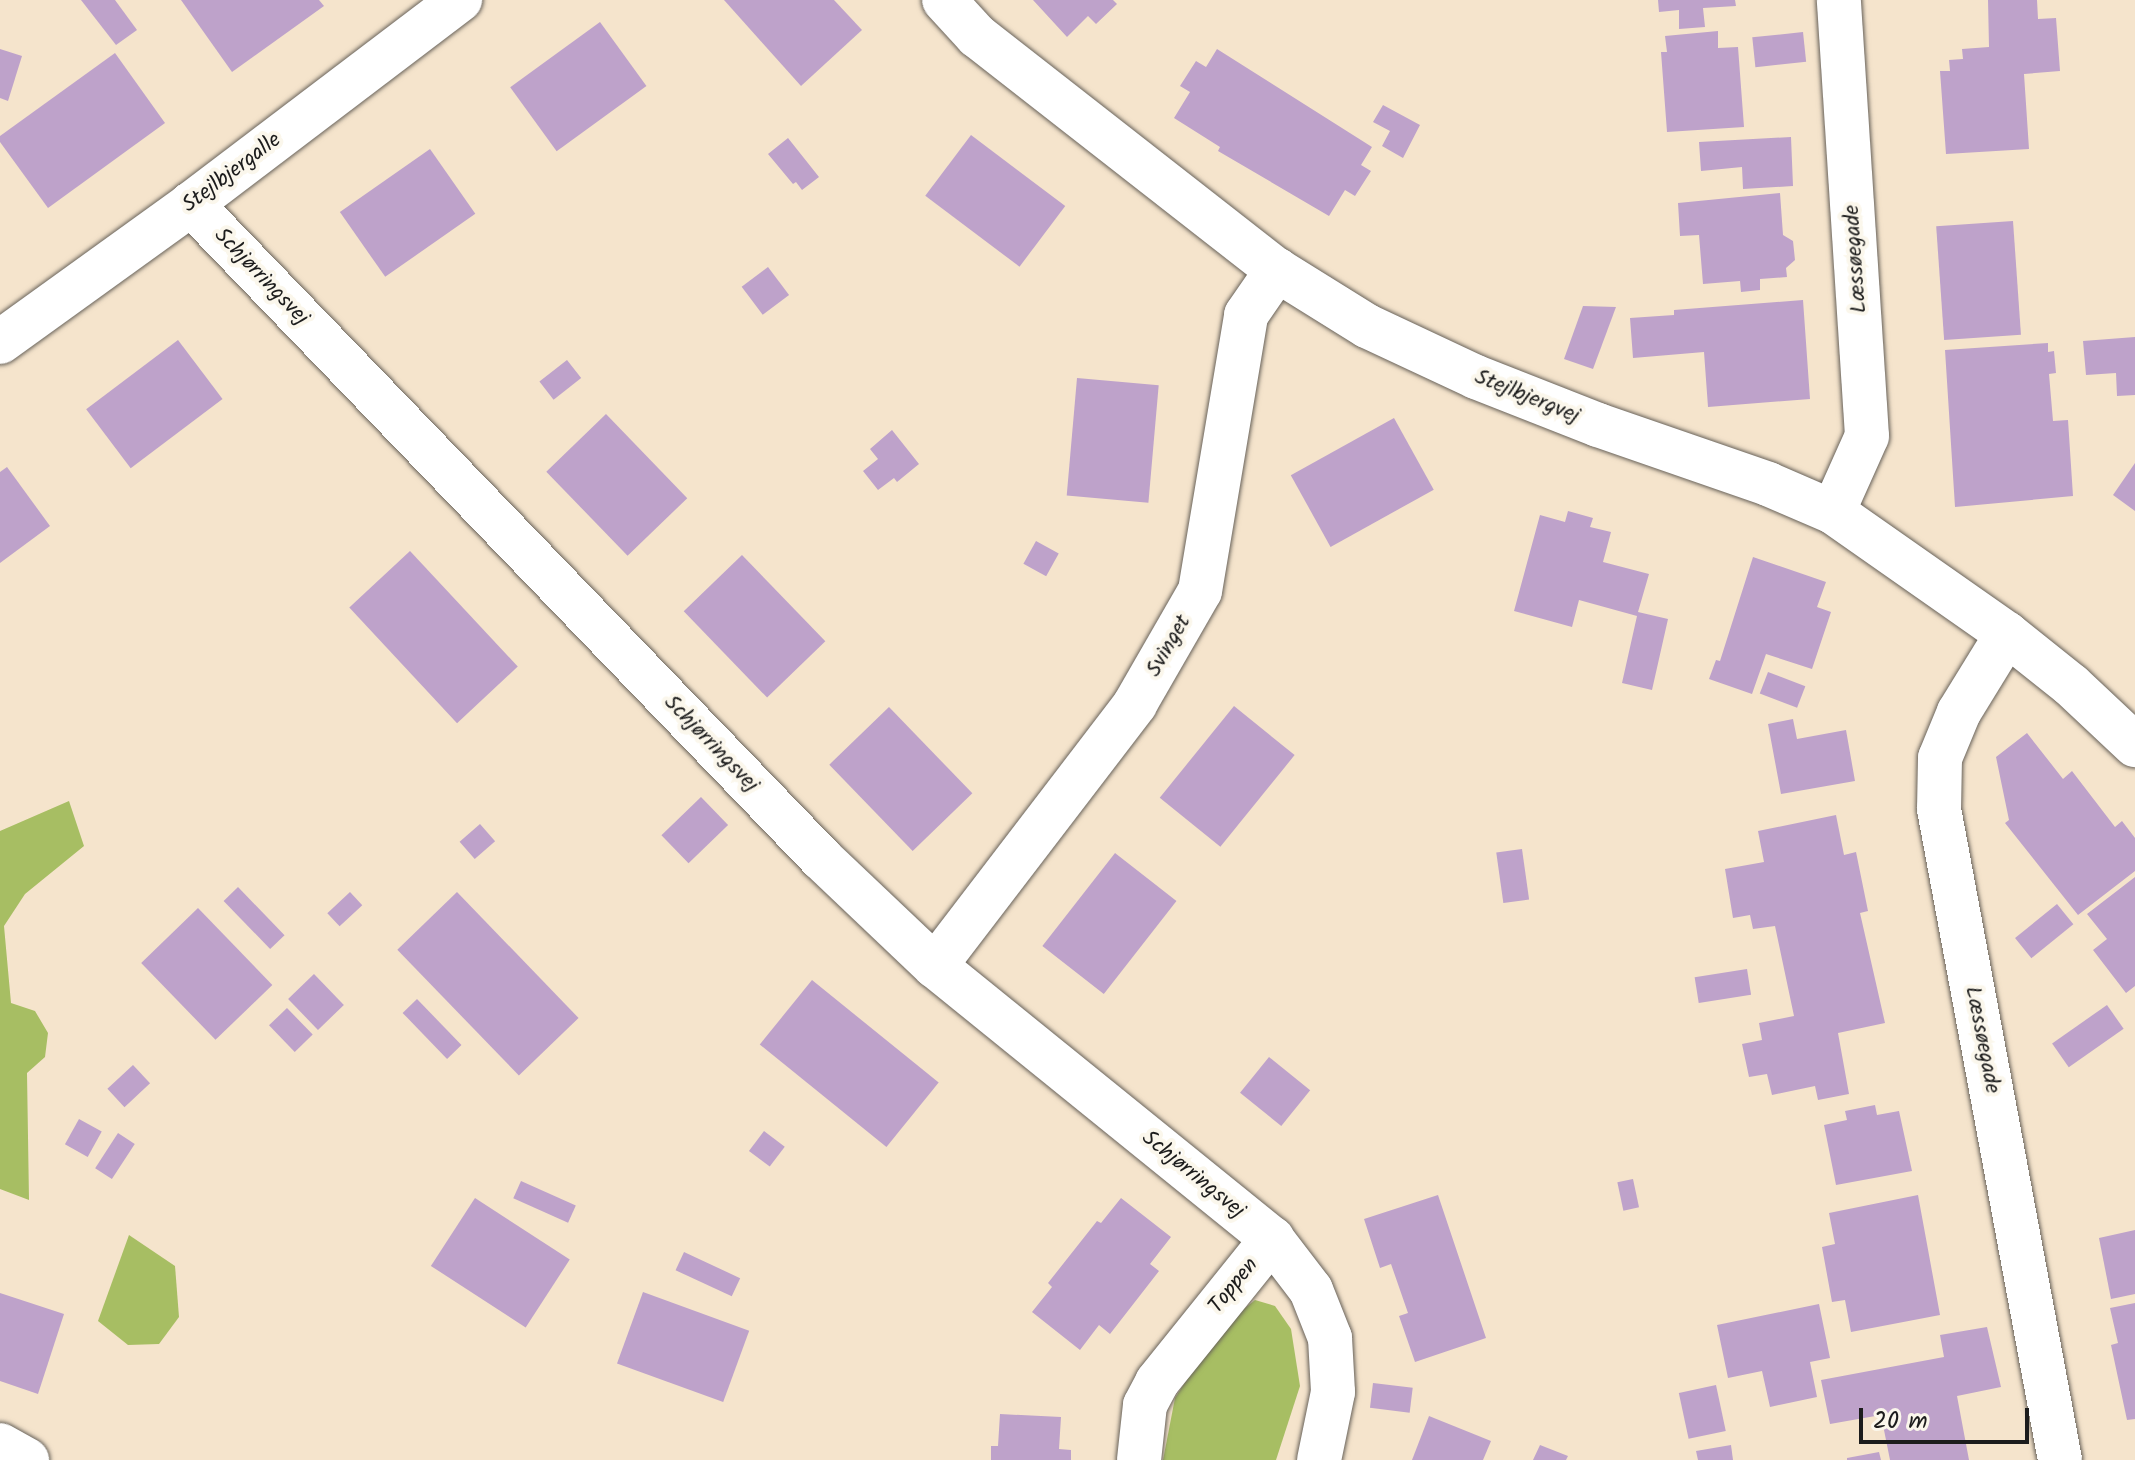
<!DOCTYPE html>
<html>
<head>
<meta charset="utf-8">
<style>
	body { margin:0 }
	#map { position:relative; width:2135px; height:1460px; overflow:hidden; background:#f5e4cc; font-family:Kalam,sans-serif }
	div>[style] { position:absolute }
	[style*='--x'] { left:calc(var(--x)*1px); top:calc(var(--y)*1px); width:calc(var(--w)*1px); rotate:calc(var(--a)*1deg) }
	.green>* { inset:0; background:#a7be63 }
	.building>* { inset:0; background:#bea2ca; transform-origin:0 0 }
	.roads { filter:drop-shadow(0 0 2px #68625a) drop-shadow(0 0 2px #68625a) }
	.minor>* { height:44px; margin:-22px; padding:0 22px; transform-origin:22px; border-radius:22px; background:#fff }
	span { translate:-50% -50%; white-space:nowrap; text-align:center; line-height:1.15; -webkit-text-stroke:8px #fbf7ec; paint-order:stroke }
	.street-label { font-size:22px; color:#1c1c1c }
	.scale { position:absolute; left:1859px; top:1408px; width:170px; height:36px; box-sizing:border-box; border:4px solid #1c1c1c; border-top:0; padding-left:10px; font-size:24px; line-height:28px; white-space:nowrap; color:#1c1c1c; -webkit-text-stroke:6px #fbf7ec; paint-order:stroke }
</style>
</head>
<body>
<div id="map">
	<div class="green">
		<div style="clip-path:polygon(69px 801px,84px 846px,25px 894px,4px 926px,11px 1003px,35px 1011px,48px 1033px,45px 1057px,27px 1073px,29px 1200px,0 1189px,0 831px)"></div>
		<div style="clip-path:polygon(129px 1235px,175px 1266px,179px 1317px,159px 1344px,128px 1345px,98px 1321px)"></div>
		<div style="clip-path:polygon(1255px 1300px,1275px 1306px,1291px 1329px,1300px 1386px,1276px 1460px,1163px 1460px,1175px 1398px,1207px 1348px,1228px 1322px)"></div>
	</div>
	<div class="building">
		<div style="clip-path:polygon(81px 0,115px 0,137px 30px,116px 45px)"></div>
		<div style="clip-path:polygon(181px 0,319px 0,324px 6px,232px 72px)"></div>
		<div style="clip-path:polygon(724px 0,834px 0,862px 30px,801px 86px)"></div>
		<div style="clip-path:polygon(1033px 0,1113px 0,1117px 4px,1096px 24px,1088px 16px,1067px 37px)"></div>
		<div style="clip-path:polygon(1658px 0,1735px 0,1736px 6px,1703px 8px,1705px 27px,1679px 29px,1679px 10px,1659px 12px)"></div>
		<div style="clip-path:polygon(1988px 0,2037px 0,2038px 19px,2056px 18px,2060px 71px,2024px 74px,2029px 149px,1946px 154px,1940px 71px,1950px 71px,1949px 60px,1963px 59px,1962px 49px,1989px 47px)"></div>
		<div style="left:600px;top:22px;width:79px;height:111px;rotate:54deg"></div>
		<div style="clip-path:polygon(1718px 31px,1718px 48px,1738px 47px,1744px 127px,1667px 132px,1661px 52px,1667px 52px,1665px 36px)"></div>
		<div style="left:1803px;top:32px;width:30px;height:51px;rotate:84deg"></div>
		<div style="clip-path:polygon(0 49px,22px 56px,8px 101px,0 98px)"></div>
		<div style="clip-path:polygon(1217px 49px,1372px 147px,1361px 165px,1371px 171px,1355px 196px,1345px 190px,1329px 216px,1218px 151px,1220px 147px,1174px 118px,1190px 92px,1180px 86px,1196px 61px,1206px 67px)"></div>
		<div style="clip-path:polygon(115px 53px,165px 123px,48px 208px,0 142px,0 136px)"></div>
		<div style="clip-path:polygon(1383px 105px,1420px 125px,1403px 158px,1382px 146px,1390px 131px,1373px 122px)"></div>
		<div style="left:971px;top:135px;width:118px;height:76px;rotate:37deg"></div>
		<div style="clip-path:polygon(1791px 137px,1793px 186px,1743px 189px,1742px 167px,1701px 171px,1699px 142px)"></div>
		<div style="clip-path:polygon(788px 138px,819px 177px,802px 190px,796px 182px,793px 184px,768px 154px)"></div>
		<div style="left:430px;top:149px;width:79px;height:110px;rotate:55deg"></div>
		<div style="clip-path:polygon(1780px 193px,1783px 235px,1793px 241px,1795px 260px,1786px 268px,1787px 277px,1760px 279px,1760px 290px,1741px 292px,1740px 281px,1703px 284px,1699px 235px,1680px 236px,1678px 203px)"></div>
		<div style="left:2013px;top:221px;width:114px;height:77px;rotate:86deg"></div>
		<div style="left:768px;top:267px;width:35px;height:33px;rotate:53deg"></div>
		<div style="clip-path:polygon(1803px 300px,1810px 399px,1708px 407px,1704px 352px,1633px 358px,1630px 318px,1674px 315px,1674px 310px)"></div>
		<div style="clip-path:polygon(1583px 306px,1616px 307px,1593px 369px,1564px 359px)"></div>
		<div style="clip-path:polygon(2135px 337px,2135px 395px,2117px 396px,2116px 373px,2086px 375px,2083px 341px)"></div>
		<div style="left:178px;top:340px;width:74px;height:115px;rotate:53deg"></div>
		<div style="clip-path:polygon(2048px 343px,2048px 352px,2054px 351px,2056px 373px,2049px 374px,2053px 421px,2068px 420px,2073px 496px,1955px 507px,1945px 350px)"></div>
		<div style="left:567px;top:360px;width:23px;height:35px;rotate:52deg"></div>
		<div style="left:1077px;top:378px;width:82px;height:118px;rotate:5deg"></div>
		<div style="left:606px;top:414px;width:117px;height:83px;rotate:46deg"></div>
		<div style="left:1394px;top:418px;width:82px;height:118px;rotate:61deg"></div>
		<div style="clip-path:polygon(892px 430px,919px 464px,897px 482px,894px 478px,878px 490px,863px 471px,878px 459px,870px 449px)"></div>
		<div style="clip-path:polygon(2135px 463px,2135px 511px,2113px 495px)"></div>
		<div style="clip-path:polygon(7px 467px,50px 526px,0 563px,0 472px)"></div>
		<div style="clip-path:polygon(1568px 511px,1593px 518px,1590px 527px,1611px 532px,1603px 562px,1649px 574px,1638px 612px,1668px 619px,1652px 690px,1622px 683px,1637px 616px,1579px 600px,1572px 627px,1514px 611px,1540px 515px,1565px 522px)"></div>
		<div style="left:1036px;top:541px;width:26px;height:26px;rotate:29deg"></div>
		<div style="left:410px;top:551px;width:158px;height:83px;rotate:47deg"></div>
		<div style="left:742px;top:555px;width:120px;height:81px;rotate:46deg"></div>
		<div style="clip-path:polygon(1753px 557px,1826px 582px,1817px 607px,1831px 612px,1812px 669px,1766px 654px,1752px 694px,1709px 679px,1716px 660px,1720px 661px)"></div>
		<div style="left:1768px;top:672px;width:40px;height:23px;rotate:21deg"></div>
		<div style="left:1234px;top:706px;width:78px;height:118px;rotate:39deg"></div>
		<div style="left:889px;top:707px;width:120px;height:83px;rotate:46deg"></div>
		<div style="clip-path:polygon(1793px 719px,1797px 739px,1846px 730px,1855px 781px,1781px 794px,1768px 724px)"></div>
		<div style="clip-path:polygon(2027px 733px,2063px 779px,2072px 771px,2115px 827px,2122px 821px,2135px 838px,2135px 871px,2078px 915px,2005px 823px,2009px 820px,1996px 757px)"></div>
		<div style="left:701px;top:797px;width:39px;height:55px;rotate:46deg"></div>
		<div style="clip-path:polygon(1836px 815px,1844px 855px,1856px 852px,1868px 911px,1860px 913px,1885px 1023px,1838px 1033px,1849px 1094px,1818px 1100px,1815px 1086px,1772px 1095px,1767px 1074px,1749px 1077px,1742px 1044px,1762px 1040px,1759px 1023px,1794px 1016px,1775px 926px,1753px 929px,1750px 915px,1733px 918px,1725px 869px,1764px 862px,1758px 831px)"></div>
		<div style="left:480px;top:824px;width:23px;height:27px;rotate:49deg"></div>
		<div style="left:1522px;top:849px;width:51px;height:26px;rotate:82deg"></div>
		<div style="left:1115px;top:853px;width:78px;height:118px;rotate:38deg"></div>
		<div style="clip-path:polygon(2135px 877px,2135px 986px,2126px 993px,2093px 950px,2107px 939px,2087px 914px)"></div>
		<div style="left:238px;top:887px;width:67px;height:20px;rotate:46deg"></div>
		<div style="left:350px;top:892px;width:18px;height:31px;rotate:47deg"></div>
		<div style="left:457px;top:892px;width:175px;height:83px;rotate:46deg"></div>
		<div style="left:2057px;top:904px;width:26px;height:54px;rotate:51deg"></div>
		<div style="left:198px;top:908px;width:107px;height:79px;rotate:46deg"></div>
		<div style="left:1747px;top:969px;width:26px;height:53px;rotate:81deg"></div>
		<div style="left:314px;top:974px;width:43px;height:36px;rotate:46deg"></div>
		<div style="left:812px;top:980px;width:163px;height:83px;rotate:39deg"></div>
		<div style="left:417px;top:999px;width:64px;height:20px;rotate:46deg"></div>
		<div style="left:2107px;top:1005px;width:29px;height:67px;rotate:55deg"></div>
		<div style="left:287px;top:1008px;width:37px;height:25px;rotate:46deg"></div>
		<div style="left:1269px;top:1057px;width:53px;height:46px;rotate:39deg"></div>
		<div style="left:133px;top:1065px;width:25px;height:35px;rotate:47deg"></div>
		<div style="clip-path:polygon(1875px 1105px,1877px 1115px,1899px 1111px,1912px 1171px,1836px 1185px,1824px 1125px,1847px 1120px,1845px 1111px)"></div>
		<div style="left:79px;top:1119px;width:26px;height:29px;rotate:29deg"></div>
		<div style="left:764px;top:1131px;width:26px;height:25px;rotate:37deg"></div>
		<div style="left:118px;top:1133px;width:20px;height:42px;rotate:33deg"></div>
		<div style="left:1633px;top:1179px;width:29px;height:16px;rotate:78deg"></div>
		<div style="left:521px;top:1181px;width:60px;height:19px;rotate:24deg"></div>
		<div style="clip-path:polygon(1438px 1195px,1486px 1338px,1415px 1362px,1399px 1316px,1408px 1313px,1391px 1264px,1380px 1268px,1364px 1219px)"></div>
		<div style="clip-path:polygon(1918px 1195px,1940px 1315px,1851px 1332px,1845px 1300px,1832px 1302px,1822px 1247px,1835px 1244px,1829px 1213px)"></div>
		<div style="left:475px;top:1198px;width:113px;height:81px;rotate:33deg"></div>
		<div style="clip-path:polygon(1121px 1198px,1171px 1237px,1150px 1264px,1159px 1271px,1110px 1334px,1099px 1325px,1080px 1350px,1032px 1312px,1052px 1287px,1048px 1283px,1097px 1221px,1101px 1223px)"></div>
		<div style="clip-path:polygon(2135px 1230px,2135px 1294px,2111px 1299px,2099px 1238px)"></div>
		<div style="left:684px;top:1252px;width:62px;height:20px;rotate:25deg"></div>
		<div style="left:643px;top:1292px;width:113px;height:76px;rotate:20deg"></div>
		<div style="clip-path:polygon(0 1293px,64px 1314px,38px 1394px,0 1381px)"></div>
		<div style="clip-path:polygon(2135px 1303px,2135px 1419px,2127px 1420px,2111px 1345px,2118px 1343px,2110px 1308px)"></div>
		<div style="clip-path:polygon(1819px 1304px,1830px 1358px,1810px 1362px,1817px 1397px,1770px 1407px,1762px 1371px,1728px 1378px,1717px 1325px)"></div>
		<div style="clip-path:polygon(1987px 1327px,2001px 1387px,1957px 1396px,1969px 1460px,1890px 1460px,1881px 1415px,1830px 1424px,1821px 1380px,1944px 1357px,1940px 1335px)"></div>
		<div style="left:1373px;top:1383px;width:40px;height:25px;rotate:7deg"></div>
		<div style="left:1716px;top:1385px;width:47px;height:38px;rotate:78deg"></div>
		<div style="clip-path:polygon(1000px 1414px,1061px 1417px,1059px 1449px,1071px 1450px,1071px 1460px,991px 1460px,991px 1446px,998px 1446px)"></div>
		<div style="clip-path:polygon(1429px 1416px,1491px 1441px,1483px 1460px,1412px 1460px)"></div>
		<div style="clip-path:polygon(1540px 1445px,1568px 1456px,1566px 1460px,1533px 1460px)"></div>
		<div style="clip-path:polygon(1731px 1445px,1733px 1460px,1698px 1460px,1696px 1451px)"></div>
		<div style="clip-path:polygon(1879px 1452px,1881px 1460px,1847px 1460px,1847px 1458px)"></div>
	</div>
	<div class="roads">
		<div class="minor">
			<div style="--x:944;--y:0;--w:49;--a:47.5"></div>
			<div style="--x:977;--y:36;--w:380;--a:38"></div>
			<div style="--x:1277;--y:270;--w:106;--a:31.9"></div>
			<div style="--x:1367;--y:326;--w:120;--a:25.1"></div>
			<div style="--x:1476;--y:377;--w:131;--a:21.5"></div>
			<div style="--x:1598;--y:425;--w:180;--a:19.1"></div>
			<div style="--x:1768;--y:484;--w:71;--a:23.3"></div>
			<div style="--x:1833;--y:512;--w:213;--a:35"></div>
			<div style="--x:2007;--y:634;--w:82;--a:38.6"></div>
			<div style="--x:2071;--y:685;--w:88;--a:43.2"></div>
			<div style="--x:191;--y:204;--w:908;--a:46.07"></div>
			<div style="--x:821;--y:858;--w:157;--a:43.5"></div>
			<div style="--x:935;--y:966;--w:434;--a:39"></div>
			<div style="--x:1272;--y:1239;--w:64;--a:52.6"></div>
			<div style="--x:1311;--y:1290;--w:52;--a:68.4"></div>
			<div style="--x:1330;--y:1338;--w:54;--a:86.8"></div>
			<div style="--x:1333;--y:1392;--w:69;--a:101.6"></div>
			<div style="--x:0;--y:342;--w:236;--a:-35.8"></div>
			<div style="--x:191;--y:204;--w:338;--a:-37.2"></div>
			<div style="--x:1833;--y:512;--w:83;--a:-65.9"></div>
			<div style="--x:1867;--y:436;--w:437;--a:-93.7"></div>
			<div style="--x:2007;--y:634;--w:92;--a:121.6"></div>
			<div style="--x:1959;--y:712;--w:50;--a:112.4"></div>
			<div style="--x:1940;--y:758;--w:51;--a:91.1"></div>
			<div style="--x:1939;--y:809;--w:662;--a:79.47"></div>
			<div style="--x:935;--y:966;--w:330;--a:-52.6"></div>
			<div style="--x:1135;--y:704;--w:130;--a:-60.1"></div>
			<div style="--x:1200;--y:591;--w:280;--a:-80.5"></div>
			<div style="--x:1246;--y:315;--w:55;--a:-55.4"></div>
			<div style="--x:0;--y:1445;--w:31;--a:29"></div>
			<div style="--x:1139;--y:1460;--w:55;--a:-83.8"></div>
			<div style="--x:1145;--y:1405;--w:26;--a:-62"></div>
			<div style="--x:1157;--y:1382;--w:184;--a:-51.2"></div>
		</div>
	</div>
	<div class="street-label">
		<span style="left:232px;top:173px;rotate:-37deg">Stejlbjergalle</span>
		<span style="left:1856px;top:259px;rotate:-94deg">Læssøegade</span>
		<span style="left:261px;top:277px;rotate:46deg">Schjørringsvej</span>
		<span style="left:1527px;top:397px;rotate:22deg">Stejlbjergvej</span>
		<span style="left:1169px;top:646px;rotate:-60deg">Svinget</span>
		<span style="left:711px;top:744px;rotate:46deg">Schjørringsvej</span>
		<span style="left:1982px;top:1040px;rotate:79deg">Læssøegade</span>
		<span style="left:1193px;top:1175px;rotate:39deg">Schjørringsvej</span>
		<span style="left:1234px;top:1286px;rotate:-51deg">Toppen</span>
	</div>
	<div class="scale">20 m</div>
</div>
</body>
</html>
